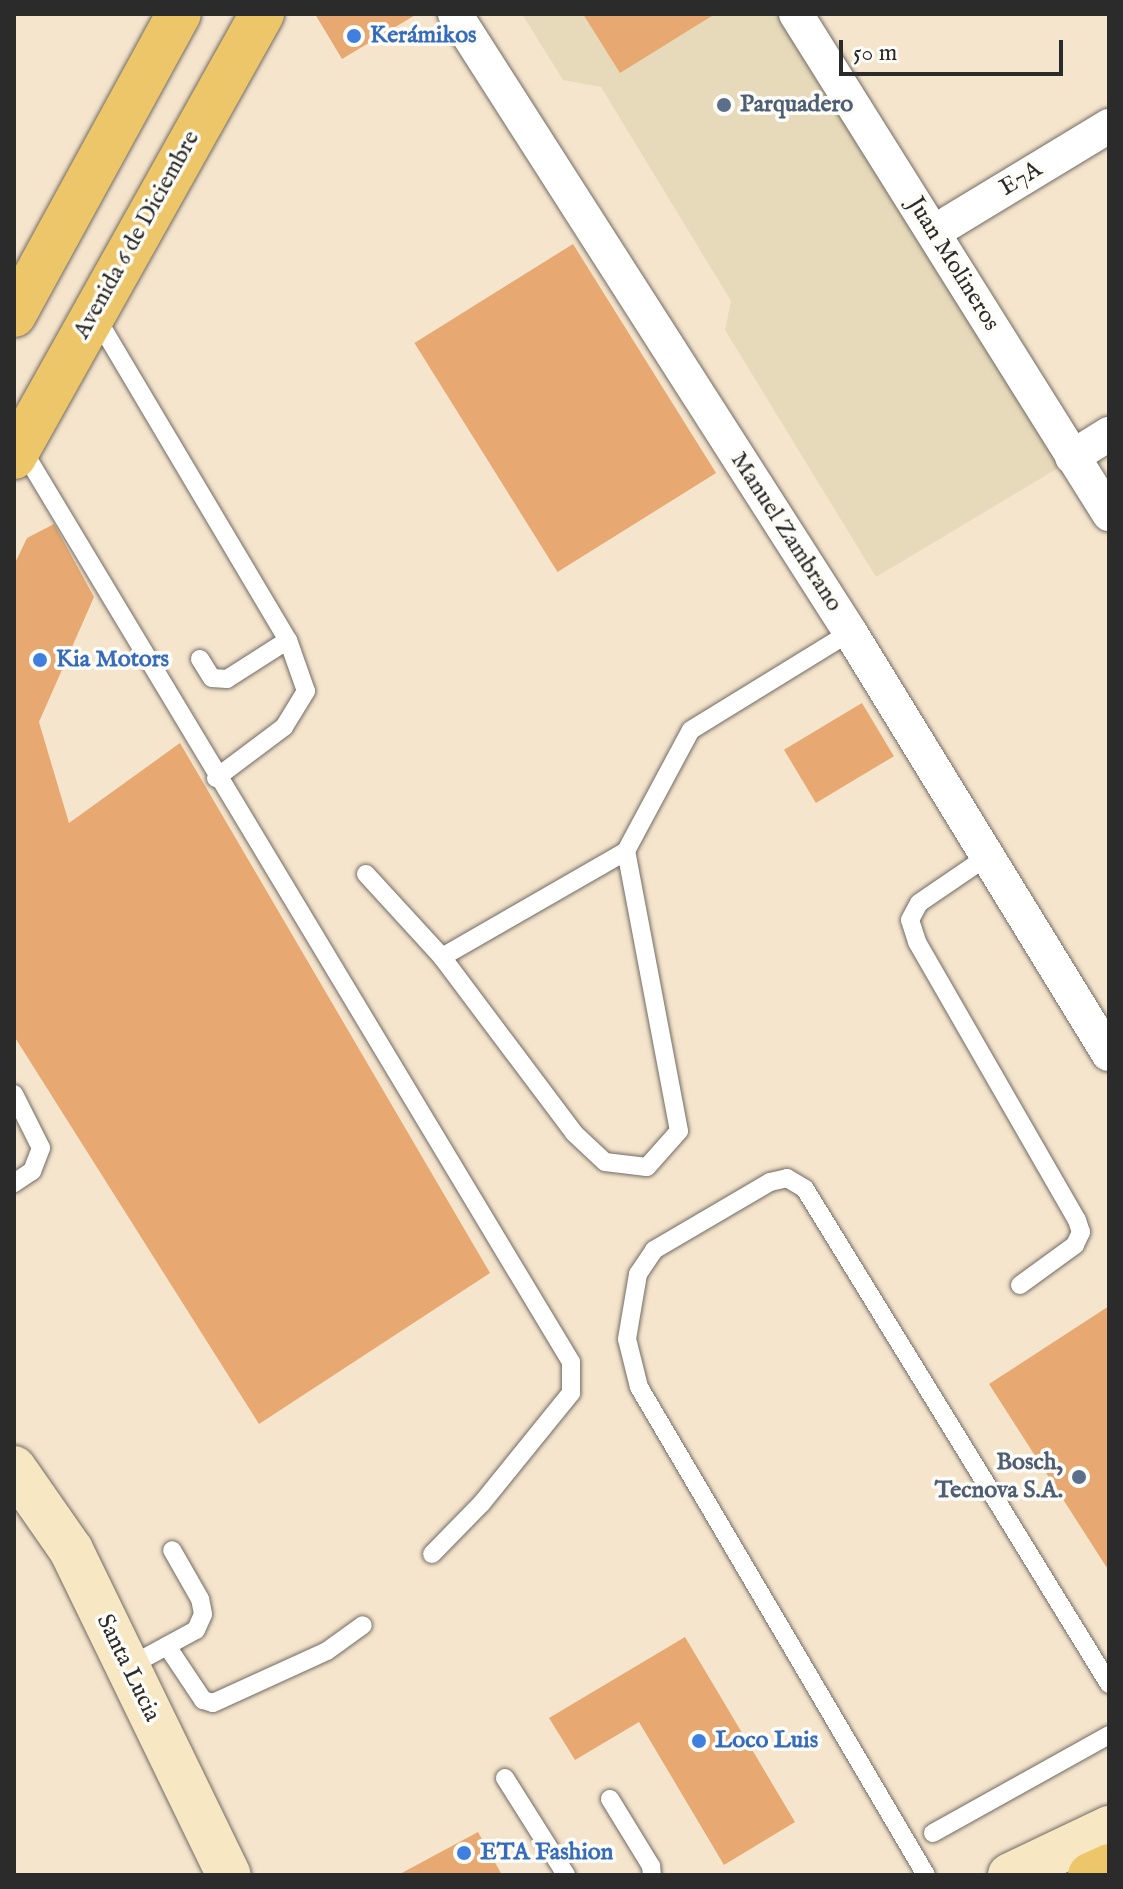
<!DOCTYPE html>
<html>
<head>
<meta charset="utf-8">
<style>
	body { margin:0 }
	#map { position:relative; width:1123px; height:1889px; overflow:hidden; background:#f6e5cd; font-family:"IM FELL English",serif }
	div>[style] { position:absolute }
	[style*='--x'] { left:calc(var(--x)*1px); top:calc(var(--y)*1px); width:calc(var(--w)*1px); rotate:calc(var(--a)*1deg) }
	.built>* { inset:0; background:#e6daba }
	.building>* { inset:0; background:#e7a971; transform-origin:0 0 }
	.roads { filter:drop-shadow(0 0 2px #726c64) drop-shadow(0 0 2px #726c64) }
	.lane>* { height:18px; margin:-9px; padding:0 9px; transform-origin:9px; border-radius:9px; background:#fff }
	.street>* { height:34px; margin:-17px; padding:0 17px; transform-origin:17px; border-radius:17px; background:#fff }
	.secondary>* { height:44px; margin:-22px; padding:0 22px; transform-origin:22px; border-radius:22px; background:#f7e8c3 }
	.primary>* { height:44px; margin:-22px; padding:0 22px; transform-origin:22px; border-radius:22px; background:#ecc669 }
	.dots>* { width:22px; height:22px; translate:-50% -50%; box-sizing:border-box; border:4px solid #fdfcf7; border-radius:50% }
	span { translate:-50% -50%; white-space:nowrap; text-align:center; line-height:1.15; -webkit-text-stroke:7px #fdfcf7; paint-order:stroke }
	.shop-label { font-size:24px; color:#366cbe; font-weight:700 }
	.left { translate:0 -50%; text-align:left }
	.service-label { font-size:24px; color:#4e5e75; font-weight:700 }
	.right { translate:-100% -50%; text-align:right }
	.street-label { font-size:24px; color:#2b2b2b }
	.frame { position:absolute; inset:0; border:16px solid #2b2b2b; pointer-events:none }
	.scale { position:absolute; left:839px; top:40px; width:224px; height:36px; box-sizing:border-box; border:4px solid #2b2b2b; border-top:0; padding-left:10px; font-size:24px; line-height:28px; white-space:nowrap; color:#2b2b2b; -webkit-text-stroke:6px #fdfcf7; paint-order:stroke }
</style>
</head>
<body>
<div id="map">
	<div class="built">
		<div style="clip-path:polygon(522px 14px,810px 14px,1085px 452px,876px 577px,725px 330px,731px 301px,601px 87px,563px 80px)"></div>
	</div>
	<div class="building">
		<div style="clip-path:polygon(315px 14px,417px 14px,342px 59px)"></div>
		<div style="clip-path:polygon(583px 14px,715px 14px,620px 73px)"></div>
		<div style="left:573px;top:244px;width:270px;height:187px;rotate:58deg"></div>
		<div style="clip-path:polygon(54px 524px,94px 597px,39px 722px,69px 823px,180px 743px,490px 1273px,259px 1424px,14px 1036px,14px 565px,27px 538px)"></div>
		<div style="left:862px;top:703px;width:62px;height:91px;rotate:59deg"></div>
		<div style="clip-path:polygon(1109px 1306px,1109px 1571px,989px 1384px)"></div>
		<div style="clip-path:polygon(685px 1637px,795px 1822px,724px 1865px,639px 1722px,575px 1760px,549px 1718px)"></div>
		<div style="clip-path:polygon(478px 1832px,502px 1875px,398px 1875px)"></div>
	</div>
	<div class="roads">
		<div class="lane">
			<div style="--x:96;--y:317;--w:376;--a:59.3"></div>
			<div style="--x:288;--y:640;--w:54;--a:70.6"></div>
			<div style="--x:306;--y:691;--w:42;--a:121.4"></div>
			<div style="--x:284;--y:727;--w:85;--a:143.1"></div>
			<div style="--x:22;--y:449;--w:1065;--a:58.98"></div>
			<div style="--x:571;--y:1362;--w:31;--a:90"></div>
			<div style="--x:571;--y:1393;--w:143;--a:129"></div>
			<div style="--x:481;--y:1504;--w:70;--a:134.4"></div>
			<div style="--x:200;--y:659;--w:22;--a:58"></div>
			<div style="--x:212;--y:678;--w:15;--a:4"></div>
			<div style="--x:227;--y:679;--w:72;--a:-32.6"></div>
			<div style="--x:988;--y:856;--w:83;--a:145.7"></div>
			<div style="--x:919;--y:903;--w:19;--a:118"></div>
			<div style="--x:910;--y:920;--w:23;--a:72"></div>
			<div style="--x:917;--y:942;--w:321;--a:60.1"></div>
			<div style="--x:1077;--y:1220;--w:13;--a:72"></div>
			<div style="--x:1081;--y:1232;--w:14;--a:115"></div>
			<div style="--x:1075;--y:1245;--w:68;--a:144"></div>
			<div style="--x:366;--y:874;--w:113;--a:47.5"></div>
			<div style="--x:442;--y:957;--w:220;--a:53.1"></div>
			<div style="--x:574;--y:1133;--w:42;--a:43.1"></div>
			<div style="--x:605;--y:1162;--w:42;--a:6.8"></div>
			<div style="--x:647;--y:1167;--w:48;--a:-48.4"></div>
			<div style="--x:679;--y:1131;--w:285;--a:-100.7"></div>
			<div style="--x:626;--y:851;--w:137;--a:-61.8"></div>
			<div style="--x:691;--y:730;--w:187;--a:-31.6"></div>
			<div style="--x:442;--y:957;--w:212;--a:-29.9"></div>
			<div style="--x:14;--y:1094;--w:60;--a:63.4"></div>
			<div style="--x:41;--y:1148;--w:25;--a:111"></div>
			<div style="--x:32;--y:1171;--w:22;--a:146"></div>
			<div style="--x:167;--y:1646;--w:65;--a:56.3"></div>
			<div style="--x:203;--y:1700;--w:10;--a:17"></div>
			<div style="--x:213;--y:1703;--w:125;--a:-24.5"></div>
			<div style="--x:327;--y:1651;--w:44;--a:-35.8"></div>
			<div style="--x:128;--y:1667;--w:77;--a:-28.6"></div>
			<div style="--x:196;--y:1630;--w:17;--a:-66"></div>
			<div style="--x:203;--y:1614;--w:15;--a:-101"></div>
			<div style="--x:200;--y:1599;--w:56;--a:-119.7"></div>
			<div style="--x:505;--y:1778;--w:115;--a:57.8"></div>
			<div style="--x:610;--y:1799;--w:79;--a:58.5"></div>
			<div style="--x:651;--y:1866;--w:9;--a:84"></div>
			<div style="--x:933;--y:1833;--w:201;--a:-29.1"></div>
			<div style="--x:926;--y:1875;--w:566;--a:-120.46"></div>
			<div style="--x:639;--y:1387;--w:49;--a:-104"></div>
			<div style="--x:627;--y:1339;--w:66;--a:-80.4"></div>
			<div style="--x:638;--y:1274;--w:29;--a:-56"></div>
			<div style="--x:654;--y:1250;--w:134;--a:-30.4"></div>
			<div style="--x:770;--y:1182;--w:17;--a:-13"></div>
			<div style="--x:787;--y:1178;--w:21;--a:31"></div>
			<div style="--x:805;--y:1189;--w:581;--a:58.44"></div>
		</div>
		<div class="street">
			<div style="--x:455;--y:14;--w:733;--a:57.41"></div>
			<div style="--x:850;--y:632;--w:495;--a:58.5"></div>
			<div style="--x:796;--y:14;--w:590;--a:57.95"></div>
			<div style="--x:934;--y:232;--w:205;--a:-31.2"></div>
			<div style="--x:1072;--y:457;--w:44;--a:-31.9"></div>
		</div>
		<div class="secondary">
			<div style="--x:14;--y:1468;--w:100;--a:55.2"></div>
			<div style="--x:71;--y:1550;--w:361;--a:64.1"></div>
			<div style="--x:1010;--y:1875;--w:110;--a:-25.4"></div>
		</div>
		<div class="primary">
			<div style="--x:14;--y:315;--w:343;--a:-61.3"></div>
			<div style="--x:14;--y:457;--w:508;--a:-60.76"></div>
			<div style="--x:1090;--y:1875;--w:21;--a:-25"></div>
		</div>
	</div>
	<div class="dots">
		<div style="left:354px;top:36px;background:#3f7fe0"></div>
		<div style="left:724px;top:105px;background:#5c6f8a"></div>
		<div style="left:40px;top:660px;background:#3f7fe0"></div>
		<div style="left:1079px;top:1477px;background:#5c6f8a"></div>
		<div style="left:699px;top:1741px;background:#3f7fe0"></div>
		<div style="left:464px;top:1853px;background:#3f7fe0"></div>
	</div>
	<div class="shop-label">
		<span class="left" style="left:370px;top:36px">Kerámikos</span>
		<span class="left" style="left:56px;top:660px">Kia Motors</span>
		<span class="left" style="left:715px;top:1741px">Loco Luis</span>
		<span class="left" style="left:480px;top:1853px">ETA Fashion</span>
	</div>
	<div class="service-label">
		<span class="left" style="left:740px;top:105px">Parquadero</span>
		<span class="right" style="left:1063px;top:1477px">Bosch,<br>Tecnova S.A.</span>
	</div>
	<div class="street-label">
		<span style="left:1021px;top:179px;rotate:-31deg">E7A</span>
		<span style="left:137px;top:235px;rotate:-61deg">Avenida 6 de Diciembre</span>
		<span style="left:953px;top:264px;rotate:58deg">Juan Molineros</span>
		<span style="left:786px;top:532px;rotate:57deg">Manuel Zambrano</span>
		<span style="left:128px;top:1668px;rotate:64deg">Santa Lucia</span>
	</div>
	<div class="frame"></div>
	<div class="scale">50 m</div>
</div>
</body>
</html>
